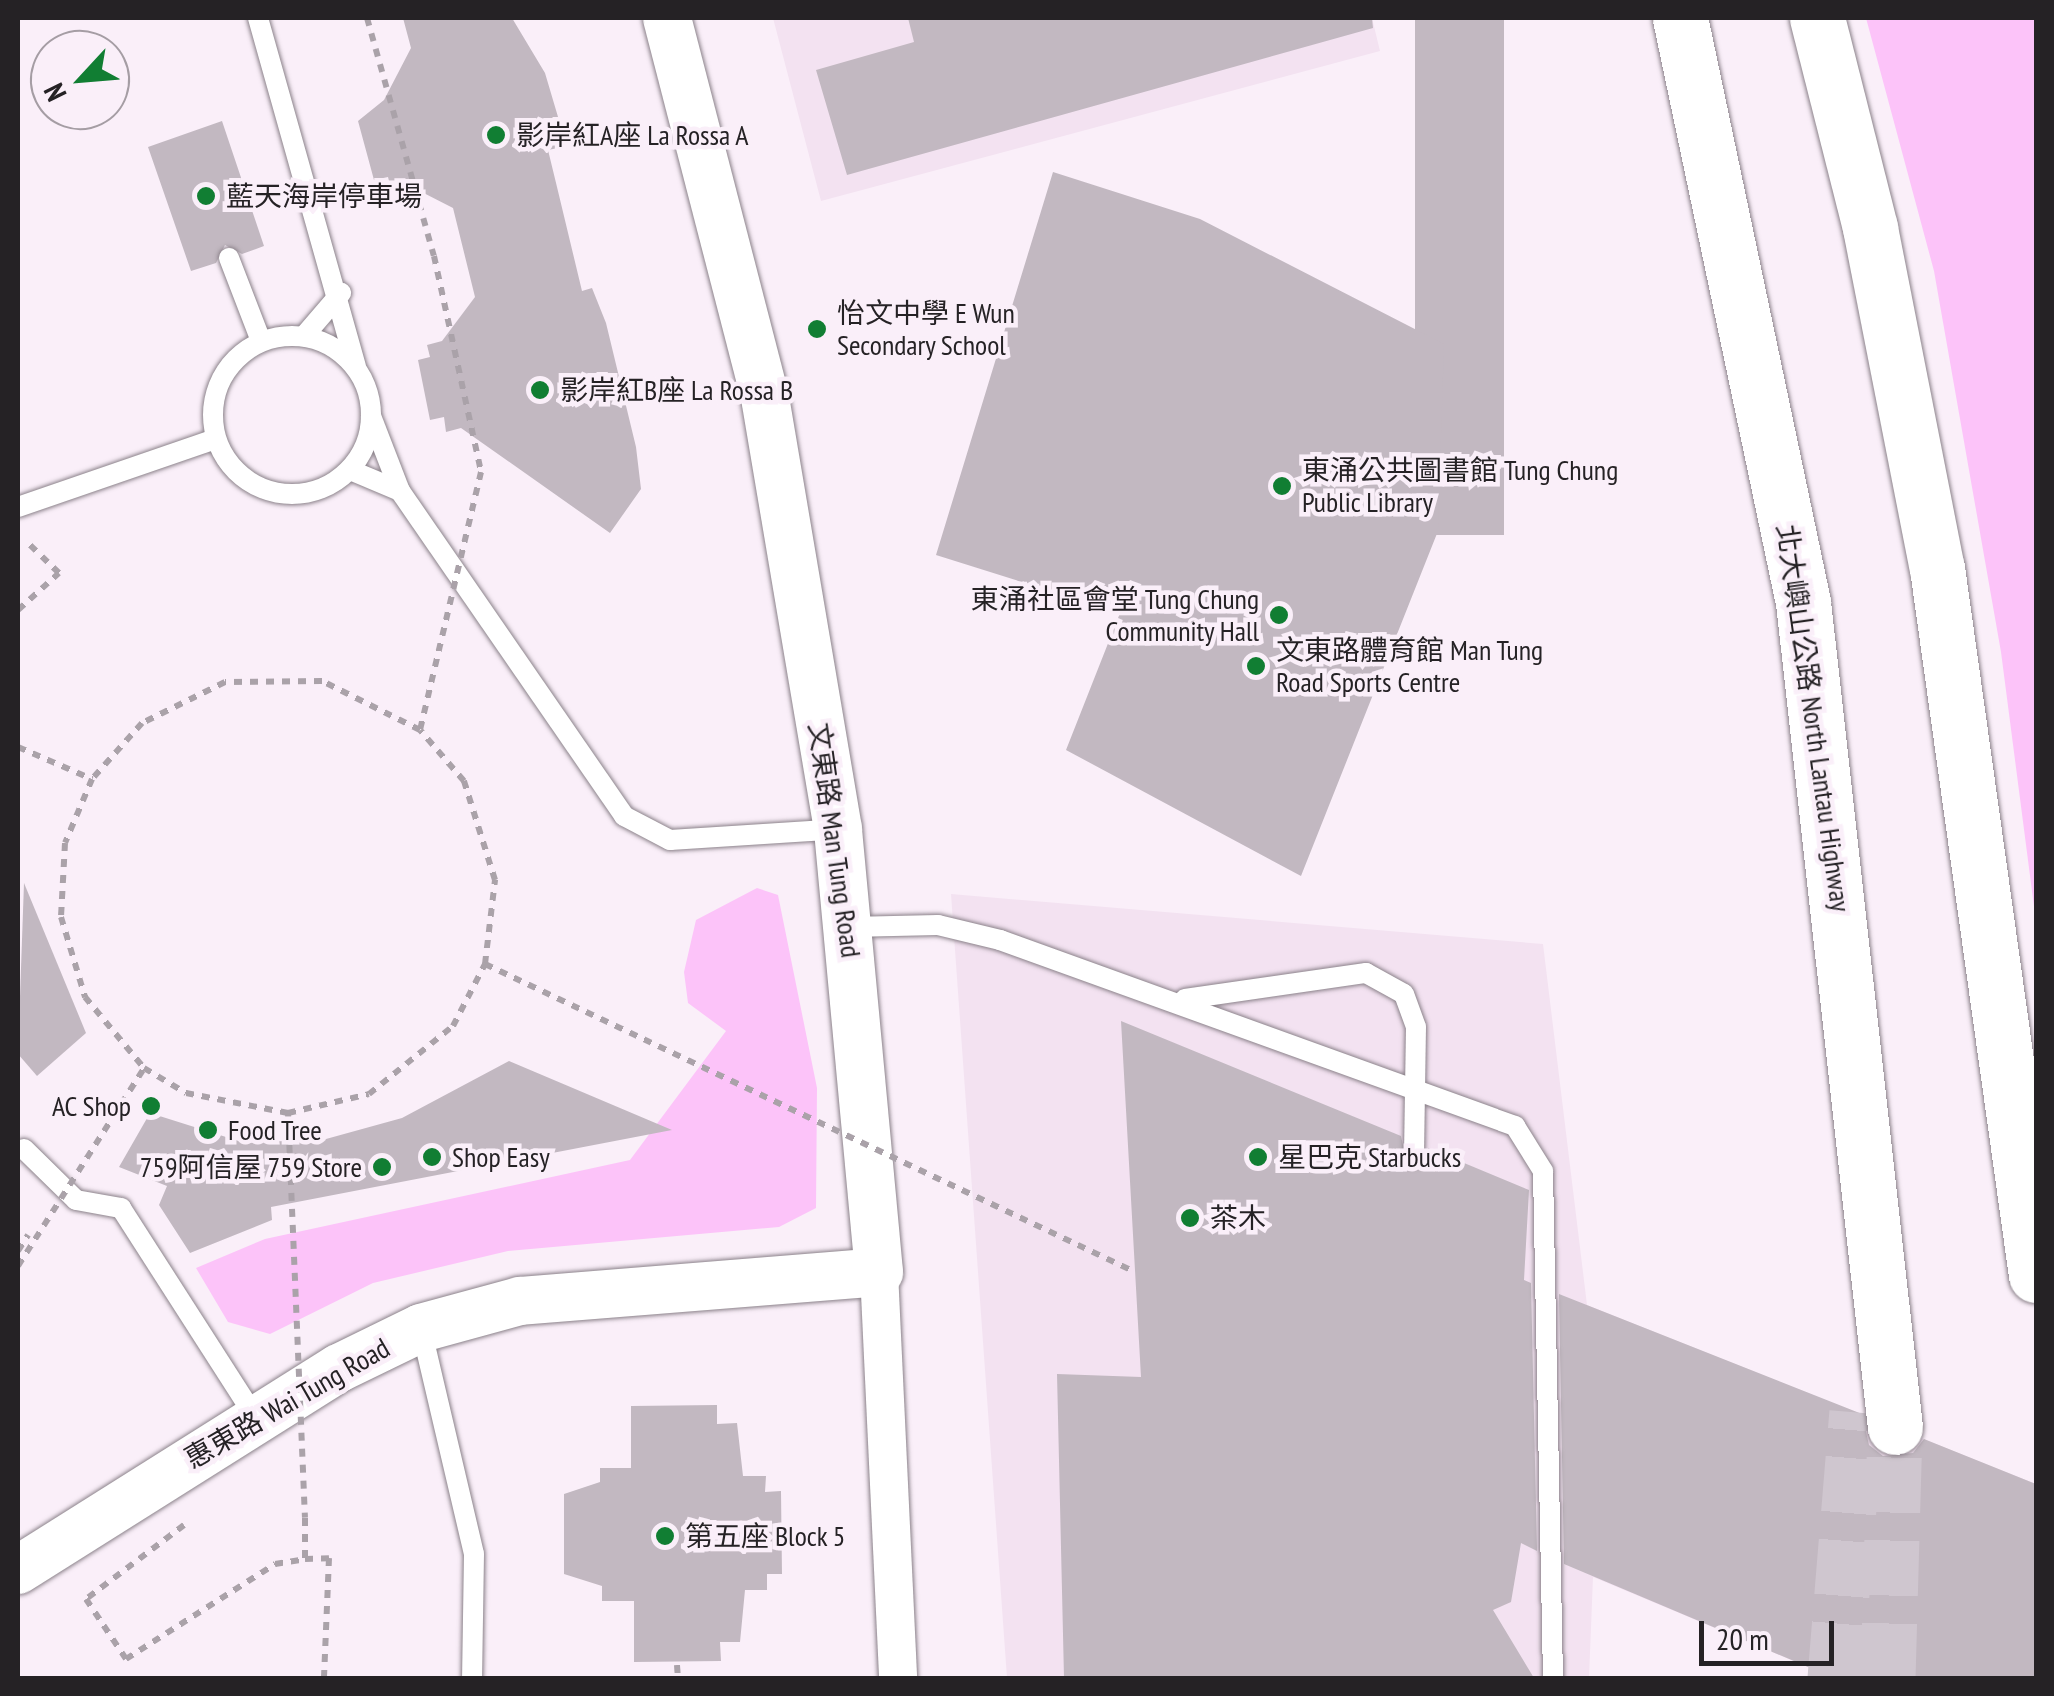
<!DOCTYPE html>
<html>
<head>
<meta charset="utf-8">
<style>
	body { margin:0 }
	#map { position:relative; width:2054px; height:1696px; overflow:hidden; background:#faeff9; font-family:"PT Sans Narrow","Noto Sans TC",sans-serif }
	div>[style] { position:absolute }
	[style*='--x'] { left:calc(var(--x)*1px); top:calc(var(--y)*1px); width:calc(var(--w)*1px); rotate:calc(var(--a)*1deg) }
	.built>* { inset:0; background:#f3e2f1 }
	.green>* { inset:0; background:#fcc3f9 }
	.building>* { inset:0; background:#c2b8c1; transform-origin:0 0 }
	.motorway-tunnel>* { height:55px; margin-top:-27.5px; transform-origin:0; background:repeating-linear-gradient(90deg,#cfc6cf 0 55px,transparent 0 83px) }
	.path>* { height:6px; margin-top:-3px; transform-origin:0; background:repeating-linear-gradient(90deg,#aaa2a9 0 8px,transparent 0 16px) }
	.roads { filter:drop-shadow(0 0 2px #8b828a) drop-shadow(0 0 2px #8b828a) }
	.service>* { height:20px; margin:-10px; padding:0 10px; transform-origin:10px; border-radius:10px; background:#fff }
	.service>.ring { margin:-10px; padding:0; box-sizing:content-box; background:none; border:20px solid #fff; border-radius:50% }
	.minor>* { height:38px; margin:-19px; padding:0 19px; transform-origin:19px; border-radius:19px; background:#fff }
	.tertiary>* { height:48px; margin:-24px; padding:0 24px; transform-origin:24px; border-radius:24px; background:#fff }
	.motorway>* { height:55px; margin:-27.5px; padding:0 27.5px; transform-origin:27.5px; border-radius:27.5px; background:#fff }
	.path-bridge>* { height:6px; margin-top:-3px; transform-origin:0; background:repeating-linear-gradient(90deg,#aaa2a9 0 8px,transparent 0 16px) }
	.dots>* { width:28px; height:28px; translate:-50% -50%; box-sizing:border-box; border:5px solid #faeff9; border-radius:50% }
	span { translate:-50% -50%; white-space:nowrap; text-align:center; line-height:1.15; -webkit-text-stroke:9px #faeff9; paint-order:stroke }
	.poi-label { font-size:28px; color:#252225 }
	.left { translate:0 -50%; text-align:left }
	.right { translate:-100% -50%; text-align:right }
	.street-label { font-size:28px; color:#252225 }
	.frame { position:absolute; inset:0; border:20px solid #252225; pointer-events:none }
	.north { position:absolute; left:30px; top:30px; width:100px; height:100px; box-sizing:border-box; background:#faeff9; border:2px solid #a59da4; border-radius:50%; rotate:244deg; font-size:28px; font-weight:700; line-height:40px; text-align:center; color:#252225 }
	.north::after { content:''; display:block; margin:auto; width:35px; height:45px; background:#117e33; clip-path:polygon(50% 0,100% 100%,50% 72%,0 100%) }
	.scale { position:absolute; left:1699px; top:1621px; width:135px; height:45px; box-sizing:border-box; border:5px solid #252225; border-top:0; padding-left:12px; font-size:30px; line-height:35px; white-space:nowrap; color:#252225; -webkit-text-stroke:8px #faeff9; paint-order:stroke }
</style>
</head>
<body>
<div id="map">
	<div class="built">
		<div style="clip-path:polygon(773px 18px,1372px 18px,1380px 51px,821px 201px)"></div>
		<div style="clip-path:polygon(951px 894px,1543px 944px,1587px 1305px,2036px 1484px,2036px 1678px,1834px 1678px,1593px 1577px,1589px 1678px,1007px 1678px)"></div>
	</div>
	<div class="green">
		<div style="clip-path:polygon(1866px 18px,2036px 18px,2036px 922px,2001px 652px,1934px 271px)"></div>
		<div style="clip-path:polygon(757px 888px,778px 895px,817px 1088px,816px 1208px,779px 1227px,508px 1251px,373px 1283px,270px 1334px,228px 1322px,196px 1268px,265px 1239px,630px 1160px,726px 1031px,688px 1003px,684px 972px,696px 920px)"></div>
	</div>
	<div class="building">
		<div style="clip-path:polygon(403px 18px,512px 18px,545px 73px,561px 127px,558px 148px,548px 150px,557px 187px,582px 291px,592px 288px,606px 323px,636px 447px,641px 489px,610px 533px,461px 428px,446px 432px,444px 417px,430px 420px,418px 360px,430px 357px,427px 345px,442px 341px,475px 297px,453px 208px,408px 185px,391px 189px,388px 177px,374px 180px,358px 121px,384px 100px,411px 48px)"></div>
		<div style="clip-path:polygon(908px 18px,1372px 18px,1373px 28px,847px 175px,816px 70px,914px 42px)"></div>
		<div style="left:1415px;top:18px;width:89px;height:517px"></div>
		<div style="clip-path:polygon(222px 121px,264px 246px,242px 254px,225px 245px,216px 263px,191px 271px,148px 147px)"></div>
		<div style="clip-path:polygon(1053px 172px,1200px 219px,1444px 344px,1438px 531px,1301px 876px,1066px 750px,1120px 613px,936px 555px)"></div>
		<div style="clip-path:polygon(24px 883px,86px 1033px,37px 1076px,18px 1054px)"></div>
		<div style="clip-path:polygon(1121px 1021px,1401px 1136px,1408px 1169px,1425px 1165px,1428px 1148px,1529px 1190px,1524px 1280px,1531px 1283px,1537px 1551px,1521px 1543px,1511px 1602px,1493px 1610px,1534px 1678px,1064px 1678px,1057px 1374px,1141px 1377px)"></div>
		<div style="clip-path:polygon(509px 1061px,672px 1130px,271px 1207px,272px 1220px,190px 1253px,159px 1205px,167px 1186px,119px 1167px,150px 1113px,245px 1143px,326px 1139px,402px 1118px)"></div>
		<div style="clip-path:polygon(1559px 1294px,1862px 1414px,1869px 1445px,1883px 1456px,1913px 1453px,1924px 1439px,2036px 1484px,2036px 1678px,1834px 1678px,1564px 1564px)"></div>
		<div style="clip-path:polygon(717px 1405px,717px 1424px,737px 1423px,743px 1476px,766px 1476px,765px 1492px,781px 1491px,782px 1574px,767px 1574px,767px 1590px,745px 1590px,740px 1642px,720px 1642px,721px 1661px,634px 1662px,634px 1601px,602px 1601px,602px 1586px,564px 1574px,564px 1494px,600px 1482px,600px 1468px,631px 1468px,631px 1406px)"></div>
	</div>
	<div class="motorway-tunnel">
		<div style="--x:1835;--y:1678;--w:267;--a:-85.3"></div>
		<div style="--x:1888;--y:1678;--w:251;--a:-88.4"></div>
	</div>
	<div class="path">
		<div style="--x:18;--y:610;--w:55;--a:-42.1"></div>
		<div style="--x:59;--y:573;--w:47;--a:-135.9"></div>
		<div style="--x:18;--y:747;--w:81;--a:23.4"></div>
		<div style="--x:92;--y:779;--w:69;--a:112.9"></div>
		<div style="--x:65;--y:843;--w:74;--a:93.1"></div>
		<div style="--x:61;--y:917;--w:84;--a:73.3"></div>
		<div style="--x:85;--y:997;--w:92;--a:50.3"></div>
		<div style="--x:144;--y:1068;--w:49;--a:30.8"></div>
		<div style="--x:186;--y:1093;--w:104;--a:11.1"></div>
		<div style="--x:288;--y:1113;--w:83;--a:-13.2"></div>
		<div style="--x:369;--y:1094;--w:108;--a:-39"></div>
		<div style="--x:453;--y:1026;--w:70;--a:-62.7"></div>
		<div style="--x:485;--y:964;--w:85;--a:-83.2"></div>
		<div style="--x:495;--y:880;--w:104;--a:-107.4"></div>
		<div style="--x:464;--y:781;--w:67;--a:-130.8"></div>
		<div style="--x:420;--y:730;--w:110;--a:-153.4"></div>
		<div style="--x:322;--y:681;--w:97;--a:179.4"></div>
		<div style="--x:225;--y:682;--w:93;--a:153.7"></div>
		<div style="--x:142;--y:723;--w:75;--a:131.8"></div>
		<div style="--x:18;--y:1251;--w:19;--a:-58"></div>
		<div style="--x:305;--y:1518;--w:41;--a:90"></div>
		<div style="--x:305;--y:1559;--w:24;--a:-2"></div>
		<div style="--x:329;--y:1558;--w:120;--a:92.4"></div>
		<div style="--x:184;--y:1525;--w:123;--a:142.9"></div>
		<div style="--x:86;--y:1599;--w:72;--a:56.3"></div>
		<div style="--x:126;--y:1659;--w:177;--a:-32.5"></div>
		<div style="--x:275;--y:1564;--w:30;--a:-9"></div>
		<div style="--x:677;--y:1665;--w:13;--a:86"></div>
	</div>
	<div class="roads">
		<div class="service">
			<div style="--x:258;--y:18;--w:362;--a:74.3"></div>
			<div style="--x:229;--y:258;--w:89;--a:68.9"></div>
			<div class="ring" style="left:213px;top:336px;width:138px;height:138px"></div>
			<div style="--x:304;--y:336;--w:57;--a:-49.3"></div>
			<div style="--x:371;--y:416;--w:80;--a:68.9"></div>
			<div style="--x:400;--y:491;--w:395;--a:55.4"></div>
			<div style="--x:624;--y:816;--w:52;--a:27.6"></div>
			<div style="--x:670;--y:840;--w:168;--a:-3.7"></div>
			<div style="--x:350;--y:470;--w:54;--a:22.8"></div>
			<div style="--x:18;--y:507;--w:208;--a:-19"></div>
			<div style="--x:849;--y:927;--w:89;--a:-1.3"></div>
			<div style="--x:938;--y:925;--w:64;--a:13.6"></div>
			<div style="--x:1000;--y:940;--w:548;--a:19.86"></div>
			<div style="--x:1515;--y:1126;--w:53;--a:58.1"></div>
			<div style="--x:1543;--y:1171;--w:507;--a:88.87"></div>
			<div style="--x:1185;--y:999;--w:183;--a:-8.2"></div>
			<div style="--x:1366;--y:973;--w:43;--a:28.9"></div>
			<div style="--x:1404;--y:994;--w:35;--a:70"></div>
			<div style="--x:1416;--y:1027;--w:130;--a:90.9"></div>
			<div style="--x:24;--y:1149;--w:73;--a:44.4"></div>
			<div style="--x:76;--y:1200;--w:46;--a:10.1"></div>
			<div style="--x:121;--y:1208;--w:250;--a:57.3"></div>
			<div style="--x:421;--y:1328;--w:232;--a:76.8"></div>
			<div style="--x:474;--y:1554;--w:124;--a:90.9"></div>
		</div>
		<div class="minor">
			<div style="--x:879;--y:1272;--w:406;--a:87.3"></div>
		</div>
		<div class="tertiary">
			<div style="--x:18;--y:1570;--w:379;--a:-32.2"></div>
			<div style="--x:339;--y:1368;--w:91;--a:-26"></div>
			<div style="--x:421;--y:1328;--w:103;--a:-15.3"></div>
			<div style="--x:520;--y:1301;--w:360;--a:-4.6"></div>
			<div style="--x:879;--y:1272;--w:445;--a:-95.3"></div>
			<div style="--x:838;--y:829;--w:438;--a:-99.6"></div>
			<div style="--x:765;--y:397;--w:391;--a:-104.5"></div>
		</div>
		<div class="motorway">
			<div style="--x:1680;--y:18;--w:597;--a:78.11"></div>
			<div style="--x:1803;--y:602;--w:830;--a:83.64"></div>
			<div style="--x:1817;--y:18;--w:217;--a:75.8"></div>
			<div style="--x:1870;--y:228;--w:347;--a:78.9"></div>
			<div style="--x:1937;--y:568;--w:714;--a:82.03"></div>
		</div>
	</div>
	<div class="path-bridge">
		<div style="--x:367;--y:18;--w:247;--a:74.3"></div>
		<div style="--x:434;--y:256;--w:221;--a:77.7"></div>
		<div style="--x:481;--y:472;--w:265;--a:103.3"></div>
		<div style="--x:485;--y:964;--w:719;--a:25.35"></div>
		<div style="--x:288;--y:1113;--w:405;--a:87.6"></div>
		<div style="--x:18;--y:1266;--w:235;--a:-57.5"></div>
	</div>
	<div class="dots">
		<div style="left:496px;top:135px;background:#117e33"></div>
		<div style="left:206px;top:196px;background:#117e33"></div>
		<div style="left:817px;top:329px;background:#117e33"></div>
		<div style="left:540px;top:390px;background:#117e33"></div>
		<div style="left:1282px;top:486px;background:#117e33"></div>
		<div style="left:1279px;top:615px;background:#117e33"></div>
		<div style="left:1256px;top:666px;background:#117e33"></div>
		<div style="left:151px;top:1106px;background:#117e33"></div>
		<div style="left:208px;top:1130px;background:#117e33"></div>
		<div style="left:432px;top:1157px;background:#117e33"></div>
		<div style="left:1258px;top:1157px;background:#117e33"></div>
		<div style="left:382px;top:1167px;background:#117e33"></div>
		<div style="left:1190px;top:1218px;background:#117e33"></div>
		<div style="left:665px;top:1536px;background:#117e33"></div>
	</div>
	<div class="poi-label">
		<span class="left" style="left:516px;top:135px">影岸紅A座 La Rossa A</span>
		<span class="left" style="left:226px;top:196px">藍天海岸停車場</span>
		<span class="left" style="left:837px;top:329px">怡文中學 E Wun<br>Secondary School</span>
		<span class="left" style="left:560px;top:390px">影岸紅B座 La Rossa B</span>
		<span class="left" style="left:1302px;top:486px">東涌公共圖書館 Tung Chung<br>Public Library</span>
		<span class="right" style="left:1259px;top:615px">東涌社區會堂 Tung Chung<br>Community Hall</span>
		<span class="left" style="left:1276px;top:666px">文東路體育館 Man Tung<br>Road Sports Centre</span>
		<span class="right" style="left:131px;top:1106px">AC Shop</span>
		<span class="left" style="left:228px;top:1130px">Food Tree</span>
		<span class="left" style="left:452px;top:1157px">Shop Easy</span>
		<span class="left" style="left:1278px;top:1157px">星巴克 Starbucks</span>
		<span class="right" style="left:362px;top:1167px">759阿信屋 759 Store</span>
		<span class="left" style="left:1210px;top:1218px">茶木</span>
		<span class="left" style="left:685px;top:1536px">第五座 Block 5</span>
	</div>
	<div class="street-label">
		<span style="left:1814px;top:718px;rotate:82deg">北大嶼山公路 North Lantau Highway</span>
		<span style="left:835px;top:840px;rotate:82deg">文東路 Man Tung Road</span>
		<span style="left:287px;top:1403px;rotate:-30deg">惠東路 Wai Tung Road</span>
	</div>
	<div class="frame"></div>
	<div class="north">N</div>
	<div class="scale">20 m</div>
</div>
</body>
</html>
